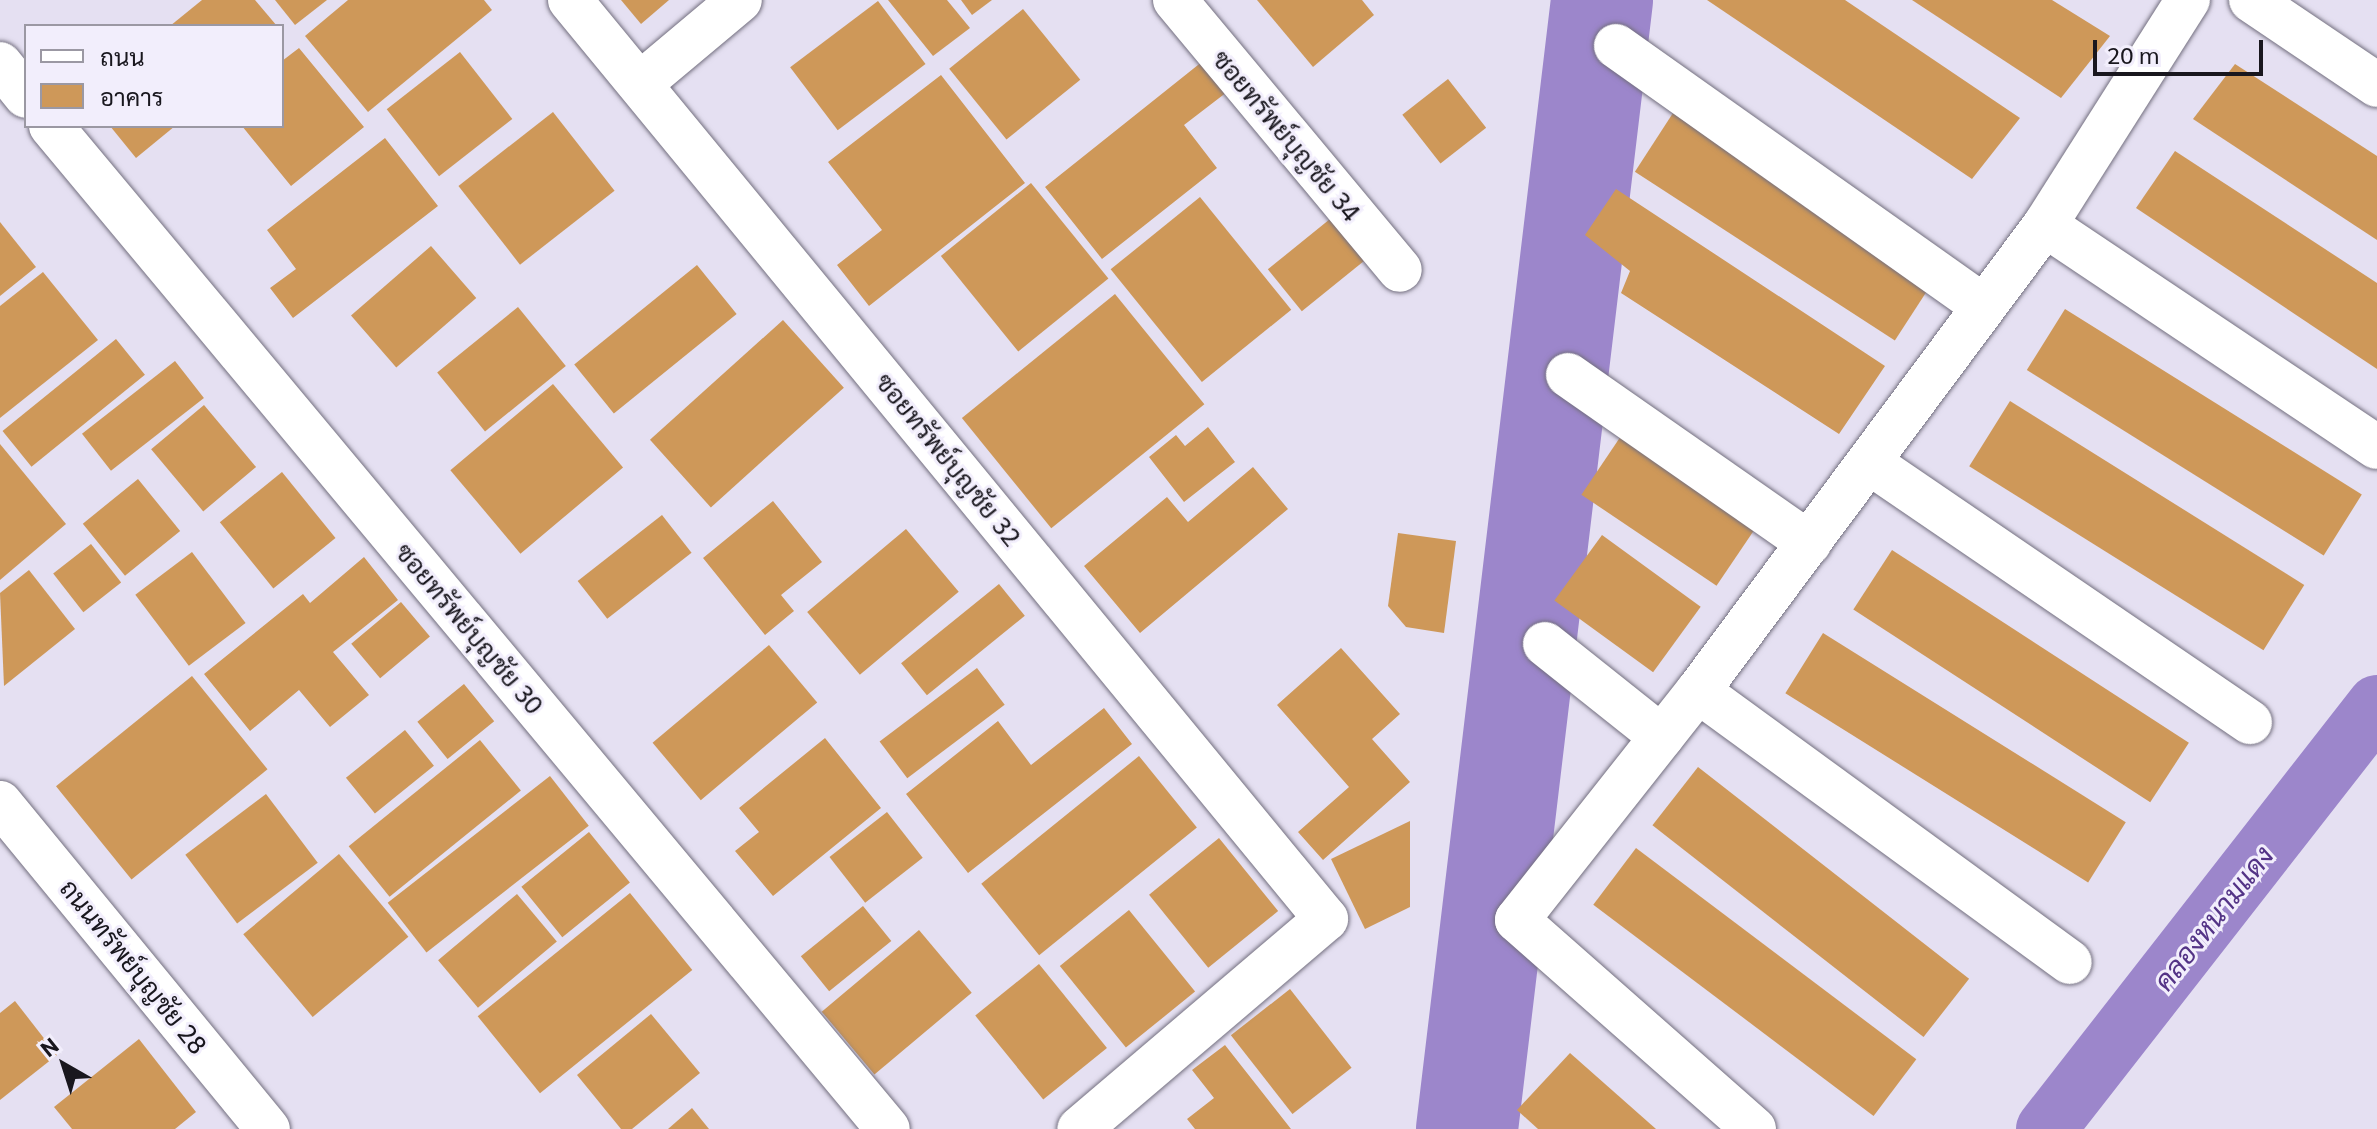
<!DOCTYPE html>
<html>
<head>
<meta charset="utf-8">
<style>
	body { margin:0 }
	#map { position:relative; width:2377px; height:1129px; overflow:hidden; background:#e5e0f2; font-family:Georgia,Sarabun,serif }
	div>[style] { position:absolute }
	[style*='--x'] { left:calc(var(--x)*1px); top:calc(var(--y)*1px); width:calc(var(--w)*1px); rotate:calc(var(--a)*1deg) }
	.canal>* { height:60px; margin:-30px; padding:0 30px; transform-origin:30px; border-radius:30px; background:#9c86cb }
	.river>* { height:102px; margin:-51px; padding:0 51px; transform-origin:51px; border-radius:51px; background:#9c86cb }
	.building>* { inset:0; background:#ce9859; transform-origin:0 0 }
	.roads { filter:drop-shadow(0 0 2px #736f7f) drop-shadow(0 0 2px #736f7f) }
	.minor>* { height:44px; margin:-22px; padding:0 22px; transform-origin:22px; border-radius:22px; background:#fff }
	span { translate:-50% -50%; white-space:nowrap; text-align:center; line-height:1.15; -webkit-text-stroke:6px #f2eefc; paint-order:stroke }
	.street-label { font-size:26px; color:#19171e }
	.water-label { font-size:28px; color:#533386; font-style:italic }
	.legend { position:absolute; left:24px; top:24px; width:260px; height:104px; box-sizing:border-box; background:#f2eefc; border:2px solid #9b98a3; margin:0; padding:10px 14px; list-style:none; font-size:24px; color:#19171e }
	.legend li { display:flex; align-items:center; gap:16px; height:40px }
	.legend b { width:40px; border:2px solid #9b98a3 }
	.north { position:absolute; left:24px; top:1025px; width:80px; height:80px; -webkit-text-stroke:6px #f2eefc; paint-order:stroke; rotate:321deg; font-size:22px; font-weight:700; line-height:32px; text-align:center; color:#19171e }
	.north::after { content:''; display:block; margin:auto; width:28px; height:36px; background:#19171e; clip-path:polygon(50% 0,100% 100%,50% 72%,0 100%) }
	.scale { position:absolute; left:2093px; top:40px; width:170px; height:36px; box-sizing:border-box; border:4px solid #19171e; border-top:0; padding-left:10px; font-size:24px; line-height:28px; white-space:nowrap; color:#19171e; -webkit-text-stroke:6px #f2eefc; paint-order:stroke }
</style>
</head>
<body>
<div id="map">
	<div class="canal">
		<div style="--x:2046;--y:1129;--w:538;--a:-52.02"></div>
	</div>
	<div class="river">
		<div style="--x:1467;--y:1129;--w:1137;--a:-83.18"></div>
	</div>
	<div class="building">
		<div style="clip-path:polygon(202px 0,255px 0,277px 26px,170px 26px)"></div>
		<div style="clip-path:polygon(275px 0,327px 0,295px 25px)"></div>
		<div style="clip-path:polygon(348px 0,484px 0,492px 10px,368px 112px,305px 36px)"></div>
		<div style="clip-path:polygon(621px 0,669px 0,641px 24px)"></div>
		<div style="clip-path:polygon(888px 0,947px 0,970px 28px,933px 56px)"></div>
		<div style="clip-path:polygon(961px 0,992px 0,972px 15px)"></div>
		<div style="clip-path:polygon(1257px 0,1362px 0,1374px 15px,1313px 67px)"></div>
		<div style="clip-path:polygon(1707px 0,1845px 0,2020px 118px,1972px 179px)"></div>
		<div style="clip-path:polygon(1912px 0,2052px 0,2110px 36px,2061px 98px)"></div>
		<div style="left:878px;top:1px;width:79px;height:110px;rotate:53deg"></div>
		<div style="left:1023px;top:9px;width:91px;height:95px;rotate:51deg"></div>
		<div style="clip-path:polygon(299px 48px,364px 127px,291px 186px,242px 126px,282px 126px,282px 61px)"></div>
		<div style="left:460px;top:52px;width:85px;height:93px;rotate:52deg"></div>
		<div style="clip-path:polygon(1203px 61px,1227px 92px,1184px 125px,1217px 168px,1102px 259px,1045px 187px)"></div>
		<div style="clip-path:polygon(2235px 64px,2377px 156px,2377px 240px,2193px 119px)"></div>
		<div style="clip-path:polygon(941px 75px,1025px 183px,869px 306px,837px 265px,882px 230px,828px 162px)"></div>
		<div style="left:1448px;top:79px;width:62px;height:58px;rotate:52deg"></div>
		<div style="left:553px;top:112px;width:100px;height:120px;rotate:52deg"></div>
		<div style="left:1673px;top:113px;width:310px;height:70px;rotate:33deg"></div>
		<div style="clip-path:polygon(110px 126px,175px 126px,136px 158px)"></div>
		<div style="clip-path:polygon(385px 138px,438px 206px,293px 318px,270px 288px,296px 269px,267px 230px)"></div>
		<div style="clip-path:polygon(2175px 151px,2377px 283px,2377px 369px,2136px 208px)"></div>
		<div style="left:1031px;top:183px;width:123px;height:116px;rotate:51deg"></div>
		<div style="clip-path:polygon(1616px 189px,1885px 366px,1839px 434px,1621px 293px,1630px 271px,1585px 235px)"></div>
		<div style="left:1200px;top:197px;width:145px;height:115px;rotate:51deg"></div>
		<div style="left:1330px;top:219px;width:54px;height:80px;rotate:51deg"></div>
		<div style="clip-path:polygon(0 222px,36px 267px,0 296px)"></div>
		<div style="left:431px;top:246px;width:69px;height:106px;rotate:49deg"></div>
		<div style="left:697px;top:265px;width:63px;height:158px;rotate:51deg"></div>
		<div style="clip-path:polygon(43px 272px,98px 340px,0 418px,0 306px)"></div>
		<div style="left:1115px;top:294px;width:142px;height:197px;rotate:51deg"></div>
		<div style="left:518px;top:307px;width:76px;height:104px;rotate:51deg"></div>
		<div style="left:2065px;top:309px;width:350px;height:72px;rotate:32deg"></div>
		<div style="left:783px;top:320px;width:91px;height:179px;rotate:48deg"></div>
		<div style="left:116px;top:339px;width:46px;height:146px;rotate:51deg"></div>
		<div style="left:175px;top:361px;width:47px;height:118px;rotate:52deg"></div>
		<div style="left:553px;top:384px;width:109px;height:134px;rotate:50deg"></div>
		<div style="left:2010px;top:401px;width:347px;height:77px;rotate:32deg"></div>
		<div style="left:204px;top:405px;width:81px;height:69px;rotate:50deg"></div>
		<div style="clip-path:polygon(1208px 427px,1235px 462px,1184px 502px,1149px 457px,1176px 435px,1185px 446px)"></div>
		<div style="left:1625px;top:430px;width:163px;height:78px;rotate:34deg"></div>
		<div style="clip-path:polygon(0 444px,66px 524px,0 580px)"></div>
		<div style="clip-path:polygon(1253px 467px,1288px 509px,1140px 633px,1084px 566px,1167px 497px,1188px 522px)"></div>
		<div style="left:282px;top:472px;width:85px;height:80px;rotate:51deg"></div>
		<div style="left:138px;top:479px;width:67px;height:71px;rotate:51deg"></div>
		<div style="clip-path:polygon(773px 501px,822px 562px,781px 595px,794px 611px,765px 635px,703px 558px)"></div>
		<div style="left:662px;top:515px;width:48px;height:107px;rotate:52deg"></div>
		<div style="left:906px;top:529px;width:82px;height:129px;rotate:50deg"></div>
		<div style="clip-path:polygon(1398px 533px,1456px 541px,1444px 633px,1406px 627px,1388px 606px)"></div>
		<div style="left:1602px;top:535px;width:122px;height:81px;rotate:36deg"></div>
		<div style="left:91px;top:544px;width:49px;height:48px;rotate:52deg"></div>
		<div style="left:1892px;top:550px;width:354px;height:71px;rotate:33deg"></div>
		<div style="left:192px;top:552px;width:89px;height:71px;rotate:53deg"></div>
		<div style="clip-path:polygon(364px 557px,398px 600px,333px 652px,369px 695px,330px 727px,299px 690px,250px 731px,204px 674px,303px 594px,310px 603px)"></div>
		<div style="clip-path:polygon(29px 570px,75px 629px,4px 686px,0 593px)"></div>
		<div style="left:999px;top:584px;width:41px;height:126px;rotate:51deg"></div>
		<div style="left:401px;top:602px;width:45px;height:65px;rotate:50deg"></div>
		<div style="left:1823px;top:633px;width:357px;height:71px;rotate:32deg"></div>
		<div style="left:769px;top:645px;width:75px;height:152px;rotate:50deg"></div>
		<div style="clip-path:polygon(1341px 648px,1400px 714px,1372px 739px,1410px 782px,1323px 860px,1298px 832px,1349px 787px,1277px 705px)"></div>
		<div style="left:977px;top:668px;width:46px;height:122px;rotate:53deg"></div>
		<div style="left:192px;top:676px;width:120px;height:175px;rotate:51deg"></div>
		<div style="left:464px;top:684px;width:48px;height:60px;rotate:51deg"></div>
		<div style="clip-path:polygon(1104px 708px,1132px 744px,968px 873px,906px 794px,998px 721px,1031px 765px)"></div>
		<div style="left:405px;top:730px;width:46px;height:76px;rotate:51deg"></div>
		<div style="clip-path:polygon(825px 738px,881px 808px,773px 896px,735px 851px,759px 832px,739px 808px)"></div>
		<div style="left:480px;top:740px;width:65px;height:169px;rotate:51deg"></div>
		<div style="left:1139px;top:756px;width:92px;height:203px;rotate:51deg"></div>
		<div style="left:1698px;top:767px;width:344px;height:74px;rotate:38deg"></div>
		<div style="left:550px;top:776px;width:63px;height:206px;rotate:52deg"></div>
		<div style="left:266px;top:794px;width:86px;height:101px;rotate:53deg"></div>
		<div style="left:887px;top:812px;width:58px;height:73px;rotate:52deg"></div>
		<div style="clip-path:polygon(1410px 821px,1410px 907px,1365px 929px,1331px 859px)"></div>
		<div style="left:589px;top:832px;width:65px;height:87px;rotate:51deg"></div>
		<div style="left:1219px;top:838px;width:94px;height:90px;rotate:51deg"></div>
		<div style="left:1636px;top:848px;width:351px;height:71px;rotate:37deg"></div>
		<div style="left:339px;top:854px;width:108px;height:125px;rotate:50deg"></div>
		<div style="left:630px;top:893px;width:99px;height:196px;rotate:51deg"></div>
		<div style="left:517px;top:894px;width:62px;height:103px;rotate:50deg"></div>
		<div style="left:863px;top:906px;width:45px;height:80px;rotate:51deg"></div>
		<div style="left:1129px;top:910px;width:105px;height:89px;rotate:51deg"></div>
		<div style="left:919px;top:930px;width:82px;height:127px;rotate:50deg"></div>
		<div style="left:1039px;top:964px;width:108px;height:82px;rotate:51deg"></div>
		<div style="left:1290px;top:989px;width:100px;height:75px;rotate:52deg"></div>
		<div style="clip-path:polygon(15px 1001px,57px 1055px,0 1100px,0 1013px)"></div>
		<div style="clip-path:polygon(651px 1014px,700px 1073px,632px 1129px,621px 1129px,577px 1075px)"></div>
		<div style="clip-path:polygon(139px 1039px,196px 1112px,175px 1129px,72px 1129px,54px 1107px)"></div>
		<div style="clip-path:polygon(1225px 1045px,1291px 1129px,1195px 1129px,1187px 1119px,1214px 1098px,1192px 1070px)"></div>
		<div style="clip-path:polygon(1570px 1053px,1656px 1129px,1538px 1129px,1517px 1110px)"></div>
		<div style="clip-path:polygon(692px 1108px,709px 1129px,668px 1129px)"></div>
	</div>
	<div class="roads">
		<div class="minor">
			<div style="--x:570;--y:0;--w:1190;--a:50.56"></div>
			<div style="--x:1326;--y:919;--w:324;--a:139.6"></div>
			<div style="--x:1175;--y:0;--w:351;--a:50.2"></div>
			<div style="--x:2251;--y:0;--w:152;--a:34"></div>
			<div style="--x:1616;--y:46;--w:450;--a:35.3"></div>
			<div style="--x:0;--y:64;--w:41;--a:50.9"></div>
			<div style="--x:641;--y:83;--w:129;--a:-40"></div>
			<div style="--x:51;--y:126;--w:1306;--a:50.16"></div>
			<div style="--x:2045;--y:225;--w:399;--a:33.8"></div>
			<div style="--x:1568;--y:375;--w:294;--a:34.9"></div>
			<div style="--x:1870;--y:463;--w:460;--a:34.3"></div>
			<div style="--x:1545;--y:644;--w:149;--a:38.5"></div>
			<div style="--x:1698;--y:691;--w:460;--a:36.1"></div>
			<div style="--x:0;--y:803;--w:422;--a:50.6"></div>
			<div style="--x:1754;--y:1129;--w:316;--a:-138.6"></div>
			<div style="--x:1517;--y:920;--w:292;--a:-51.7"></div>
			<div style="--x:1698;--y:691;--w:581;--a:-53.33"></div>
			<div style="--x:2045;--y:225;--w:267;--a:-57.6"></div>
		</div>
	</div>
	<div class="street-label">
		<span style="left:1287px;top:135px;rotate:50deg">ซอยทรัพย์บุญชัย 34</span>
		<span style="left:949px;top:459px;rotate:51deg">ซอยทรัพย์บุญชัย 32</span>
		<span style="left:470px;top:628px;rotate:50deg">ซอยทรัพย์บุญชัย 30</span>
		<span style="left:134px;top:966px;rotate:51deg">ถนนทรัพย์บุญชัย 28</span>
	</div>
	<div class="water-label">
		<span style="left:2212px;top:917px;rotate:-52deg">คลองหนามแดง</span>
	</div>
	<ul class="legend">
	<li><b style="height:10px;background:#fff"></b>ถนน</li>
	<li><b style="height:22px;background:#ce9859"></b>อาคาร</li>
	</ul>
	<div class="north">N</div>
	<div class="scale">20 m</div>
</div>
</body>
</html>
